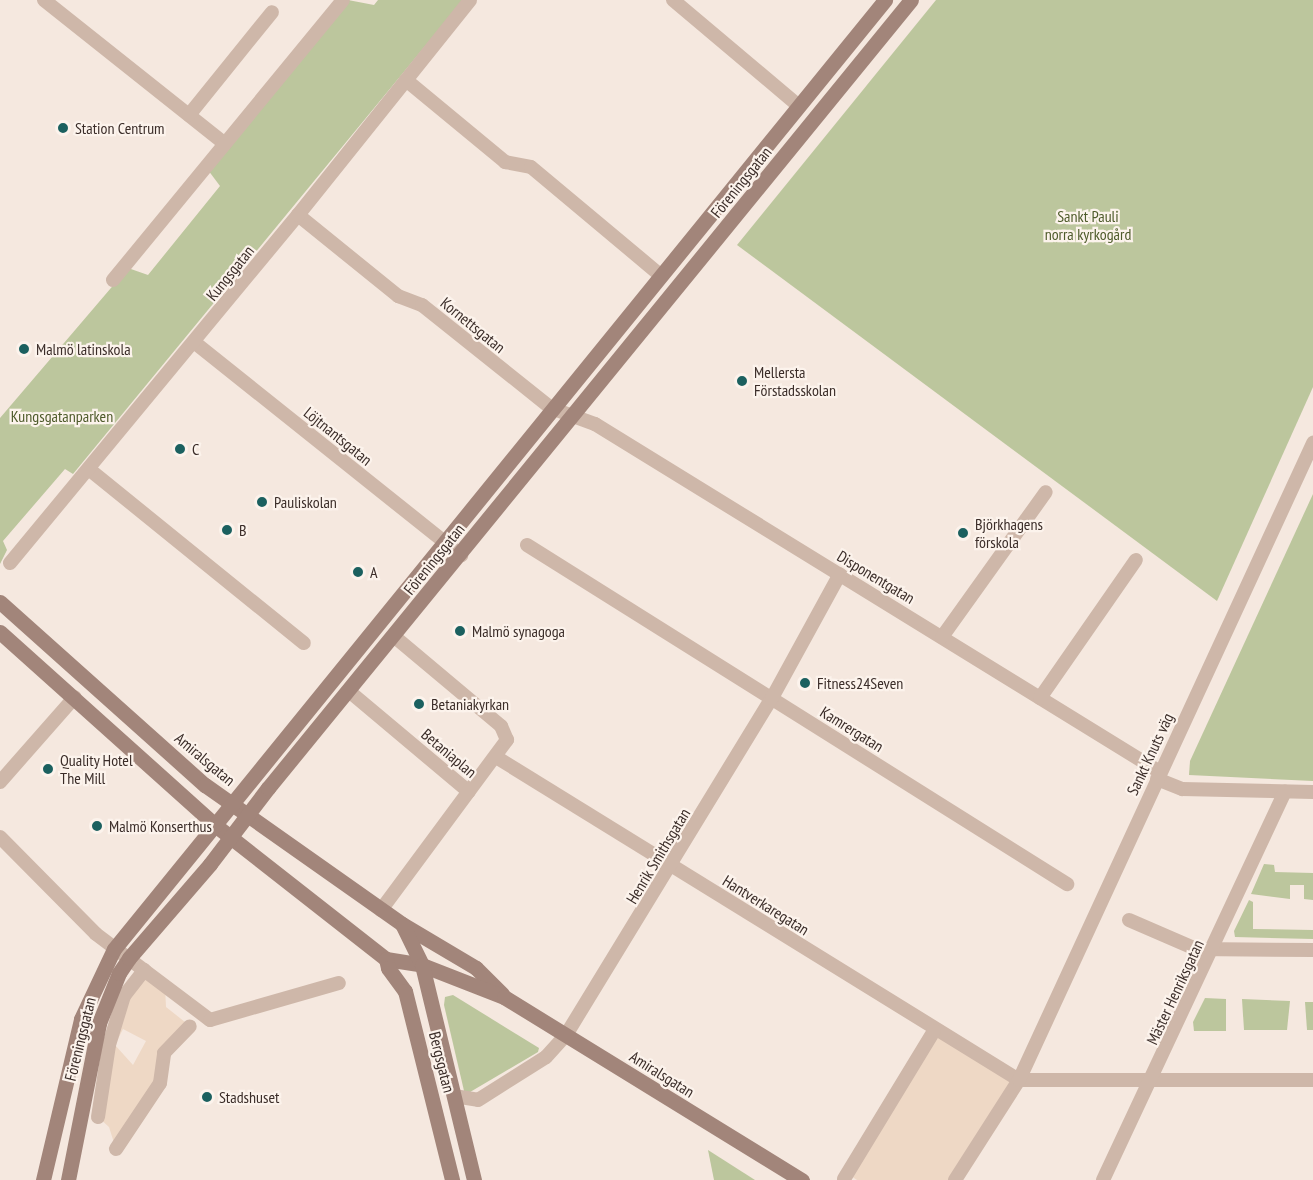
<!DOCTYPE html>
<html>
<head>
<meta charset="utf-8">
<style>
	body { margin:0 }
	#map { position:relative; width:1313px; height:1180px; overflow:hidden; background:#f5e8df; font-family:"PT Sans Narrow",sans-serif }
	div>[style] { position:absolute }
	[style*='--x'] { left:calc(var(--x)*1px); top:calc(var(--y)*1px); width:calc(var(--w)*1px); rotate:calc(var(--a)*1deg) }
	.green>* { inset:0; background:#bcc69d }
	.plaza>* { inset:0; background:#eed8c5 }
	.street>* { height:14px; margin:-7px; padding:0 7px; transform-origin:7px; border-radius:7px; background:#ceb7a9 }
	.secondary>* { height:15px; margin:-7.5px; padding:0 7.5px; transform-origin:7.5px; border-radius:7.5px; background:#a2857a }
	.dots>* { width:16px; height:16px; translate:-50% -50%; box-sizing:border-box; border:3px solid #fcf3ec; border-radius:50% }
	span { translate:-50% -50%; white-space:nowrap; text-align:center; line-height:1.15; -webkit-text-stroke:4.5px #fcf3ec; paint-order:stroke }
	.poi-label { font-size:16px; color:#3b2d29 }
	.left { translate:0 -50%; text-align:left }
	.street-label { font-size:16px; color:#3b2d29 }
	.park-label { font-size:16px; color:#4e5b2b }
</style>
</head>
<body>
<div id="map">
	<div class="green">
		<div style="clip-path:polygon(348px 0,374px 5px,378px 0,463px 0,73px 474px,65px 469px,3px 541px,7px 550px,0 564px,0 418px,128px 268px,148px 275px,220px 186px,208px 170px)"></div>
		<div style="clip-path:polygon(936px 0,1313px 0,1313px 387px,1217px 601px,737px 245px)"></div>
		<div style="clip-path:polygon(1313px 494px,1313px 781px,1189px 775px,1190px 761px)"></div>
		<div style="clip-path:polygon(1264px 864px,1274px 865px,1275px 872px,1313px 873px,1313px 900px,1304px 899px,1304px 885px,1290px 885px,1290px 899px,1251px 894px)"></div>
		<div style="clip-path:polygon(1249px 900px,1253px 902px,1253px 929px,1313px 930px,1313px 939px,1235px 937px,1234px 931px)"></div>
		<div style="clip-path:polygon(453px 995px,539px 1048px,538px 1052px,465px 1095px,444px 1005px,445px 997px)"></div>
		<div style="clip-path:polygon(1205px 998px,1226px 999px,1226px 1031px,1194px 1031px,1193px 1022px)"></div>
		<div style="clip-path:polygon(1242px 999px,1290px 1001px,1287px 1030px,1244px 1030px)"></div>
		<div style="clip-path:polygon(1305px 1002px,1313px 1002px,1313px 1030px,1307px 1030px)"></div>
		<div style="clip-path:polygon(708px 1150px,755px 1180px,714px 1180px)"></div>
	</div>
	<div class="plaza">
		<div style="clip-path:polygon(evenodd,144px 970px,165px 986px,166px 1007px,190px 1026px,164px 1053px,160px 1083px,116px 1149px,109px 1127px,98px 1117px,124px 996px,144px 970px,123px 1029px,146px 1041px,133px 1065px,115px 1045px,123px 1029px)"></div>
		<div style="clip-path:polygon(934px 1031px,1019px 1080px,955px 1180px,857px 1180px,848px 1174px)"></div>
	</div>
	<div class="street">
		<div style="--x:44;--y:0;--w:231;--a:38.5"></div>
		<div style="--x:673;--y:0;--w:165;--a:40.1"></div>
		<div style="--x:406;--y:80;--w:129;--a:39.6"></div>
		<div style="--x:505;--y:162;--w:26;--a:11"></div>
		<div style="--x:531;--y:167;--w:168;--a:39.9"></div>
		<div style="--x:189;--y:115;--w:132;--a:-51.1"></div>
		<div style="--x:298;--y:215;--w:129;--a:39"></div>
		<div style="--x:398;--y:296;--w:26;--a:21"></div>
		<div style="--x:422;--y:305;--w:165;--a:38.6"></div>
		<div style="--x:551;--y:408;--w:47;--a:20"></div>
		<div style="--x:595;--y:424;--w:664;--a:31.63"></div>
		<div style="--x:113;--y:280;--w:362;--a:-50.6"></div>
		<div style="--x:194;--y:342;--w:342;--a:38.6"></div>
		<div style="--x:90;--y:470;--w:275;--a:39"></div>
		<div style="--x:527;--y:545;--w:638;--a:32.12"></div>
		<div style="--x:10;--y:563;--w:452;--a:-50.4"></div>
		<div style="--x:298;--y:215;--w:275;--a:-51.3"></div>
		<div style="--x:942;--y:637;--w:178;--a:-54.4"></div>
		<div style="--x:350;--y:692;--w:155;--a:40"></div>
		<div style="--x:1040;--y:698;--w:168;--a:-55.2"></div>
		<div style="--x:496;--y:757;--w:615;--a:31.7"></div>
		<div style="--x:1019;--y:1080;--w:294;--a:0"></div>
		<div style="--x:1157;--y:779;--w:27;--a:22"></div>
		<div style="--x:1182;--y:789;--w:131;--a:1.3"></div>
		<div style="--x:0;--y:782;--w:113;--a:-48.6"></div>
		<div style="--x:0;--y:837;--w:136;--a:45.3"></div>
		<div style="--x:96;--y:934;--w:143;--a:37"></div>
		<div style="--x:210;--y:1020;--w:134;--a:-16"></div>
		<div style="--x:381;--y:910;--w:212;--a:-53.5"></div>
		<div style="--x:507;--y:740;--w:15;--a:-113"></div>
		<div style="--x:501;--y:726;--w:138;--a:-140"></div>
		<div style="--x:1129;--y:920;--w:73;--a:23.4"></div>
		<div style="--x:1196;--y:949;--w:117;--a:0.5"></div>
		<div style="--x:454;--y:1096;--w:24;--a:9"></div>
		<div style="--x:478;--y:1100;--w:80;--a:-32.3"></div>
		<div style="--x:546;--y:1057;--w:30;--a:-48"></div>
		<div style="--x:566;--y:1035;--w:395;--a:-58.6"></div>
		<div style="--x:772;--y:698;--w:141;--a:-61.3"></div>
		<div style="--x:98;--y:1117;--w:73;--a:-81.3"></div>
		<div style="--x:109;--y:1045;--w:51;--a:-73"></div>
		<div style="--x:124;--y:996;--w:33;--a:-52"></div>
		<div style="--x:116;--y:1149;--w:79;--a:-56.3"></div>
		<div style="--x:160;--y:1083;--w:30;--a:-82"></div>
		<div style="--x:164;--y:1053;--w:37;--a:-46"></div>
		<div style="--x:844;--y:1179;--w:173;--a:-58.7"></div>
		<div style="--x:955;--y:1180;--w:119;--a:-57.4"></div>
		<div style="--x:1019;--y:1080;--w:702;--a:-65.22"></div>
		<div style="--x:1103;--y:1180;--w:429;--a:-64.9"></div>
	</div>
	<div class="secondary">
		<div style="--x:0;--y:602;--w:275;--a:41.8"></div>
		<div style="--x:205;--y:785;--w:241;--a:35.2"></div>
		<div style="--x:402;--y:924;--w:86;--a:30.7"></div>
		<div style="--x:476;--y:968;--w:37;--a:45"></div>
		<div style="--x:0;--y:632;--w:289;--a:41.9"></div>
		<div style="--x:215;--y:825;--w:217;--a:38.1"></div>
		<div style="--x:386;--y:959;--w:36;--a:9"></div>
		<div style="--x:422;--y:965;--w:88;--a:21.3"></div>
		<div style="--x:504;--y:997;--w:350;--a:31.6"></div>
		<div style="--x:403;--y:926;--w:43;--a:64"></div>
		<div style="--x:422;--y:965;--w:221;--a:76.4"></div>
		<div style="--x:386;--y:959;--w:9;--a:77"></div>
		<div style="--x:388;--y:968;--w:29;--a:54"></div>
		<div style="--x:405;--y:991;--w:195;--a:76"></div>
		<div style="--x:43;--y:1180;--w:165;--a:-76.7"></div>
		<div style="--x:81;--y:1019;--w:77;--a:-64.8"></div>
		<div style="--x:114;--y:949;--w:1223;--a:-50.91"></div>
		<div style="--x:68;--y:1180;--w:160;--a:-78.8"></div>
		<div style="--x:99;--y:1023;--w:54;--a:-68.2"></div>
		<div style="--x:119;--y:973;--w:18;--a:-56"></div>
		<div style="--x:129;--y:958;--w:124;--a:-49.2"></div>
		<div style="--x:210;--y:864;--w:96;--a:-52.7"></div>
		<div style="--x:268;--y:788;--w:1017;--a:-50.79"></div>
	</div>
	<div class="dots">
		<div style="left:63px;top:128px;background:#1b605f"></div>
		<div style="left:24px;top:349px;background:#1b605f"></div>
		<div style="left:742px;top:381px;background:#1b605f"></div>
		<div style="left:180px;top:449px;background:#1b605f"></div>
		<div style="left:262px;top:502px;background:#1b605f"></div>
		<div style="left:227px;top:530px;background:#1b605f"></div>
		<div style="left:963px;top:533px;background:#1b605f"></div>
		<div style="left:358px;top:572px;background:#1b605f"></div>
		<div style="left:460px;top:631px;background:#1b605f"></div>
		<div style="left:805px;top:683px;background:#1b605f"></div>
		<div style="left:419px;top:704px;background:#1b605f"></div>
		<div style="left:48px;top:769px;background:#1b605f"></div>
		<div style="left:97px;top:826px;background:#1b605f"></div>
		<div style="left:207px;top:1097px;background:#1b605f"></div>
	</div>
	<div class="poi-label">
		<span class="left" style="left:75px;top:128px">Station Centrum</span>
		<span class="left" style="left:36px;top:349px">Malmö latinskola</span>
		<span class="left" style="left:754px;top:381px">Mellersta<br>Förstadsskolan</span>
		<span class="left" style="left:192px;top:449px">C</span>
		<span class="left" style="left:274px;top:502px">Pauliskolan</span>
		<span class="left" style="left:975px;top:533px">Björkhagens<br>förskola</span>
		<span class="left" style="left:239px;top:530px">B</span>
		<span class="left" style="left:370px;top:572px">A</span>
		<span class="left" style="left:472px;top:631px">Malmö synagoga</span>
		<span class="left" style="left:817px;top:683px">Fitness24Seven</span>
		<span class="left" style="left:431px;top:704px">Betaniakyrkan</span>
		<span class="left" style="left:60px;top:769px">Quality Hotel<br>The Mill</span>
		<span class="left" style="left:109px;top:826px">Malmö Konserthus</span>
		<span class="left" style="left:219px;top:1097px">Stadshuset</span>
	</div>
	<div class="street-label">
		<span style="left:741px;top:182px;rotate:-51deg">Föreningsgatan</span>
		<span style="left:230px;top:273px;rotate:-51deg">Kungsgatan</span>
		<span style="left:473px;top:325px;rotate:39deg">Kornettsgatan</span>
		<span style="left:338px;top:436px;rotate:39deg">Löjtnantsgatan</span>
		<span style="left:434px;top:559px;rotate:-51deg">Föreningsgatan</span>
		<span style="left:876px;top:577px;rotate:31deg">Disponentgatan</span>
		<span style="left:852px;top:729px;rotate:32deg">Kamrergatan</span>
		<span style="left:449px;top:753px;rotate:40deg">Betaniaplan</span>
		<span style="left:1150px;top:754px;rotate:-65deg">Sankt Knuts väg</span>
		<span style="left:205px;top:759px;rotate:40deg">Amiralsgatan</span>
		<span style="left:658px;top:856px;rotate:-59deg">Henrik Smithsgatan</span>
		<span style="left:766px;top:905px;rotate:32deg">Hantverkaregatan</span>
		<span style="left:1175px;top:992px;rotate:-65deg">Mäster Henriksgatan</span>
		<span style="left:80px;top:1039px;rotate:-76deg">Föreningsgatan</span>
		<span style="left:442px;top:1062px;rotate:76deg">Bergsgatan</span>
		<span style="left:662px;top:1074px;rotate:32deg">Amiralsgatan</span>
	</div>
	<div class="park-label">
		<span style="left:1088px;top:225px">Sankt Pauli<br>norra kyrkogård</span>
		<span style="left:62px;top:416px">Kungsgatanparken</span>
	</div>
</div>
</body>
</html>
